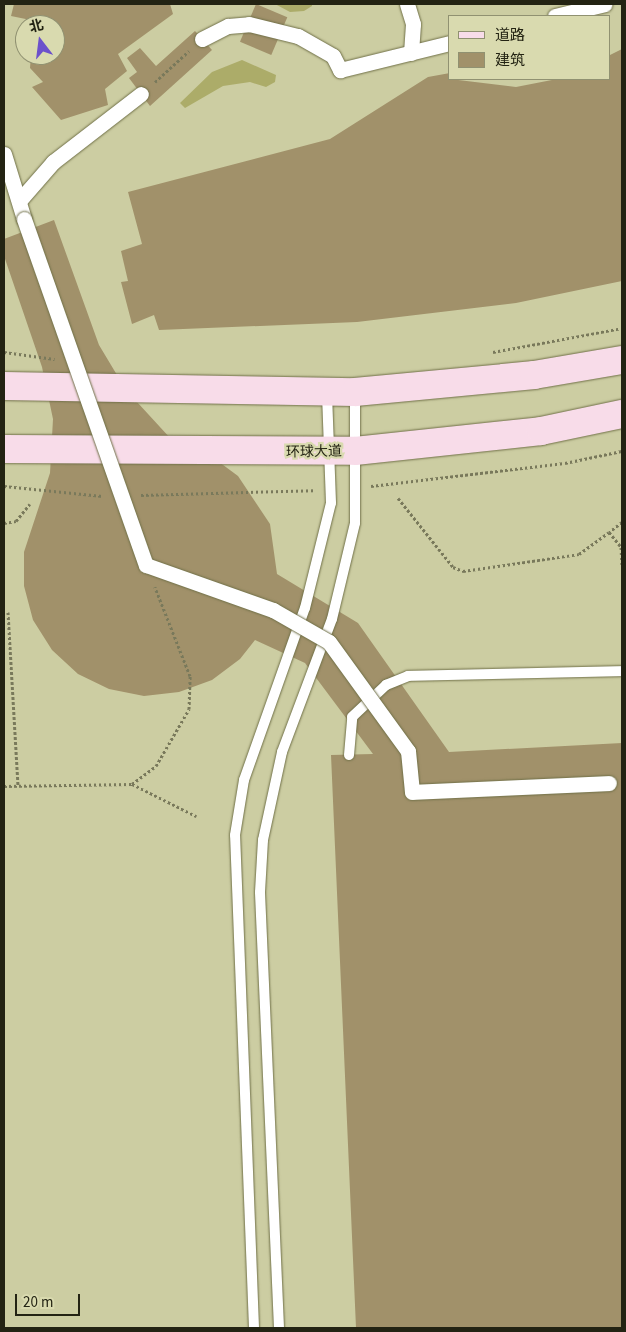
<!DOCTYPE html>
<html>
<head>
<meta charset="utf-8">
<style>
	body { margin:0 }
	#map { position:relative; width:626px; height:1332px; overflow:hidden; background:#cccda2; font-family:"Source Sans 3","Noto Sans SC",sans-serif }
	div>[style] { position:absolute }
	[style*='--x'] { left:calc(var(--x)*1px); top:calc(var(--y)*1px); width:calc(var(--w)*1px); rotate:calc(var(--a)*1deg) }
	.green>* { inset:0; background:#acac69 }
	.building>* { inset:0; background:#a1916a; transform-origin:0 0 }
	.path>* { height:3px; margin-top:-1.5px; transform-origin:0; background:repeating-linear-gradient(90deg,#79795b 0 2.5px,transparent 0 5px) }
	.roads { filter:drop-shadow(0 0 1px #707048) drop-shadow(0 0 1px #707048) }
	.service>* { height:10px; margin:-5px; padding:0 5px; transform-origin:5px; border-radius:5px; background:#fff }
	.pedestrian>* { height:15px; margin:-7.5px; padding:0 7.5px; transform-origin:7.5px; border-radius:7.5px; background:#fff }
	.primary>* { height:28px; margin:-14px; padding:0 14px; transform-origin:14px; border-radius:14px; background:#f8dce9 }
	.bridges { filter:drop-shadow(0 0 1px #707048) drop-shadow(0 0 1px #707048) }
	.pedestrian-bridge>* { height:15px; margin:-7.5px; padding:0 7.5px; transform-origin:7.5px; border-radius:7.5px; background:#fff }
	span { translate:-50% -50%; white-space:nowrap; text-align:center; line-height:1.15; -webkit-text-stroke:4.5px #d9daaf; paint-order:stroke }
	.street-label { font-size:14px; color:#232313 }
	.frame { position:absolute; inset:0; border:5px solid #232313; pointer-events:none }
	.legend { position:absolute; left:448px; top:15px; width:162px; height:65px; box-sizing:border-box; background:#d9daaf; border:1px solid #909171; margin:0; padding:6px 9px; list-style:none; font-size:15px; color:#232313 }
	.legend li { display:flex; align-items:center; gap:10px; height:25px }
	.legend b { width:25px; border:1px solid #909171 }
	.north { position:absolute; left:15px; top:15px; width:50px; height:50px; box-sizing:border-box; background:#d9daaf; border:1px solid #909171; border-radius:50%; rotate:345deg; font-size:14px; font-weight:700; line-height:20px; text-align:center; color:#232313 }
	.north::after { content:''; display:block; margin:auto; width:18px; height:22px; background:#6c51cb; clip-path:polygon(50% 0,100% 100%,50% 72%,0 100%) }
	.scale { position:absolute; left:15px; top:1294px; width:65px; height:22px; box-sizing:border-box; border:2px solid #232313; border-top:0; padding-left:6px; font-size:15px; line-height:18px; white-space:nowrap; color:#232313; -webkit-text-stroke:4px #d9daaf; paint-order:stroke }
</style>
</head>
<body>
<div id="map">
	<div class="green">
		<div style="clip-path:polygon(275px 4px,312px 4px,312px 6px,304px 11px,290px 12px)"></div>
		<div style="clip-path:polygon(242px 60px,276px 75px,275px 82px,266px 87px,250px 82px,223px 86px,185px 108px,180px 103px,212px 72px)"></div>
	</div>
	<div class="building">
		<div style="clip-path:polygon(14px 4px,170px 4px,173px 14px,118px 54px,127px 71px,105px 89px,108px 105px,61px 120px,32px 87px,43px 82px,30px 68px,31px 55px,55px 55px,55px 25px,11px 16px)"></div>
		<div style="left:256px;top:4px;width:34px;height:41px;rotate:23deg"></div>
		<div style="clip-path:polygon(195px 31px,212px 50px,150px 106px,129px 78px,137px 72px,127px 58px,140px 48px,156px 66px)"></div>
		<div style="clip-path:polygon(622px 49px,622px 281px,516px 303px,357px 322px,159px 330px,154px 315px,132px 324px,121px 282px,128px 281px,121px 251px,142px 244px,128px 192px,330px 139px,428px 77px,450px 73px,450px 79px,516px 87px,557px 79px,610px 79px,610px 55px)"></div>
		<div style="clip-path:polygon(54px 220px,99px 345px,126px 390px,171px 439px,215px 459px,238px 476px,270px 524px,277px 574px,358px 623px,449px 752px,622px 743px,622px 1328px,356px 1328px,331px 755px,373px 754px,305px 663px,255px 640px,240px 659px,212px 680px,179px 692px,144px 696px,109px 689px,78px 674px,52px 650px,33px 620px,24px 586px,24px 552px,50px 473px,53px 419px,42px 367px,4px 256px,4px 239px)"></div>
	</div>
	<div class="path">
		<div style="--x:155;--y:82;--w:46;--a:-42.4"></div>
		<div style="--x:4;--y:352;--w:51;--a:7.8"></div>
		<div style="--x:493;--y:352;--w:131;--a:-10.5"></div>
		<div style="--x:4;--y:486;--w:99;--a:5.8"></div>
		<div style="--x:371;--y:486;--w:195;--a:-6.8"></div>
		<div style="--x:565;--y:463;--w:58;--a:-11.9"></div>
		<div style="--x:141;--y:495;--w:174;--a:-1.6"></div>
		<div style="--x:398;--y:498;--w:88;--a:51.4"></div>
		<div style="--x:453;--y:567;--w:11;--a:22"></div>
		<div style="--x:463;--y:571;--w:117;--a:-8.3"></div>
		<div style="--x:579;--y:554;--w:37;--a:-36"></div>
		<div style="--x:622;--y:522;--w:16;--a:142"></div>
		<div style="--x:609;--y:532;--w:19;--a:51"></div>
		<div style="--x:621;--y:547;--w:20;--a:87"></div>
		<div style="--x:4;--y:523;--w:12;--a:-9"></div>
		<div style="--x:16;--y:521;--w:22;--a:-51"></div>
		<div style="--x:8;--y:612;--w:173;--a:86.7"></div>
		<div style="--x:132;--y:784;--w:30;--a:-37"></div>
		<div style="--x:156;--y:766;--w:66;--a:-59.9"></div>
		<div style="--x:189;--y:709;--w:33;--a:-88"></div>
		<div style="--x:190;--y:676;--w:96;--a:-111.5"></div>
		<div style="--x:4;--y:786;--w:128;--a:-0.9"></div>
		<div style="--x:132;--y:784;--w:72;--a:26.6"></div>
	</div>
	<div class="roads">
		<div class="service">
			<div style="--x:349;--y:755;--w:38;--a:-85"></div>
			<div style="--x:352;--y:717;--w:47;--a:-43.3"></div>
			<div style="--x:386;--y:685;--w:24;--a:-22"></div>
			<div style="--x:408;--y:676;--w:214;--a:-1.3"></div>
			<div style="--x:254;--y:1328;--w:493;--a:-92.2"></div>
			<div style="--x:235;--y:835;--w:56;--a:-80.7"></div>
			<div style="--x:244;--y:780;--w:182;--a:-70.5"></div>
			<div style="--x:305;--y:608;--w:108;--a:-76.1"></div>
			<div style="--x:331;--y:503;--w:110;--a:-92.1"></div>
			<div style="--x:279;--y:1328;--w:436;--a:-92.5"></div>
			<div style="--x:260;--y:892;--w:52;--a:-86.7"></div>
			<div style="--x:263;--y:840;--w:90;--a:-77.8"></div>
			<div style="--x:282;--y:752;--w:142;--a:-69.4"></div>
			<div style="--x:332;--y:619;--w:99;--a:-76.5"></div>
			<div style="--x:355;--y:523;--w:129;--a:-90"></div>
		</div>
		<div class="pedestrian">
			<div style="--x:407;--y:4;--w:21;--a:73"></div>
			<div style="--x:413;--y:24;--w:29;--a:94"></div>
			<div style="--x:555;--y:16;--w:51;--a:-13.5"></div>
			<div style="--x:202;--y:39;--w:29;--a:-27"></div>
			<div style="--x:228;--y:26;--w:21;--a:-5"></div>
			<div style="--x:249;--y:24;--w:50;--a:13.8"></div>
			<div style="--x:298;--y:36;--w:40;--a:29.7"></div>
			<div style="--x:333;--y:56;--w:16;--a:63"></div>
			<div style="--x:340;--y:70;--w:113;--a:-13.8"></div>
			<div style="--x:4;--y:154;--w:68;--a:72.9"></div>
			<div style="--x:19;--y:201;--w:52;--a:-48.9"></div>
			<div style="--x:53;--y:162;--w:111;--a:-37.7"></div>
		</div>
		<div class="primary">
			<div style="--x:4;--y:386;--w:351;--a:1"></div>
			<div style="--x:355;--y:392;--w:180;--a:-5.4"></div>
			<div style="--x:534;--y:375;--w:89;--a:-9.7"></div>
			<div style="--x:4;--y:449;--w:351;--a:0.3"></div>
			<div style="--x:355;--y:451;--w:187;--a:-6.1"></div>
			<div style="--x:541;--y:431;--w:83;--a:-11.9"></div>
		</div>
	</div>
	<div class="bridges">
		<div class="pedestrian-bridge">
			<div style="--x:24;--y:219;--w:367;--a:70.6"></div>
			<div style="--x:146;--y:565;--w:135;--a:19.5"></div>
			<div style="--x:273;--y:610;--w:64;--a:29.7"></div>
			<div style="--x:329;--y:642;--w:135;--a:54.1"></div>
			<div style="--x:408;--y:751;--w:41;--a:84.4"></div>
			<div style="--x:412;--y:792;--w:197;--a:-2.6"></div>
		</div>
	</div>
	<div class="street-label">
		<span style="left:314px;top:452px;rotate:-1deg">环球大道</span>
	</div>
	<div class="frame"></div>
	<ul class="legend">
	<li><b style="height:6px;background:#f8dce9"></b>道路</li>
	<li><b style="height:14px;background:#a1916a"></b>建筑</li>
	</ul>
	<div class="north">北</div>
	<div class="scale">20 m</div>
</div>
</body>
</html>
